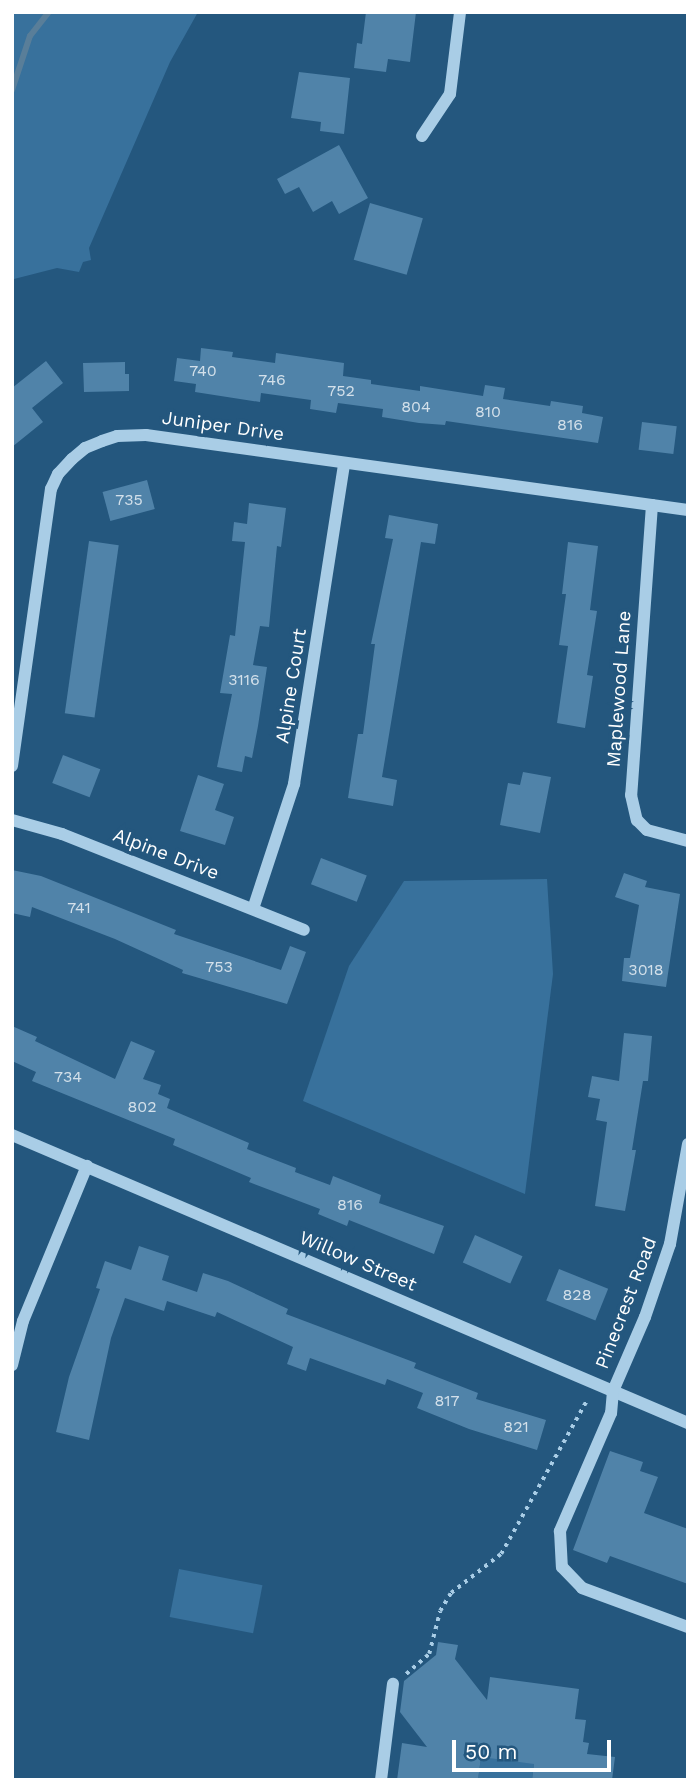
<!DOCTYPE html>
<html>
<head>
<meta charset="utf-8">
<style>
	body { margin:0 }
	#map { position:relative; width:700px; height:1792px; overflow:hidden; background:#24577e; font-family:"Work Sans",sans-serif }
	div>[style] { position:absolute }
	[style*='--x'] { left:calc(var(--x)*1px); top:calc(var(--y)*1px); width:calc(var(--w)*1px); rotate:calc(var(--a)*1deg) }
	.green>* { inset:0; background:#38719c; transform-origin:0 0 }
	.stream>* { height:6px; margin:-3px; padding:0 3px; transform-origin:3px; border-radius:3px; background:#597e99 }
	.building>* { inset:0; background:#5083a9; transform-origin:0 0 }
	.path>* { height:3.5px; margin-top:-1.75px; transform-origin:0; background:repeating-linear-gradient(90deg,#a9cde6 0 3.5px,transparent 0 8.5px) }
	.minor>* { height:12px; margin:-6px; padding:0 6px; transform-origin:6px; border-radius:6px; background:#a9cde6 }
	span { translate:-50% -50%; white-space:nowrap; text-align:center; line-height:1.15; -webkit-text-stroke:7px #24577e; paint-order:stroke }
	.number-label { font-size:16px; color:#d3e0ea }
	.number-label span { -webkit-text-stroke-width:0 }
	.street-label { font-size:19px; color:#fff }
	.frame { position:absolute; inset:0; border:14px solid #fff; pointer-events:none }
	.scale { position:absolute; left:452px; top:1740px; width:159px; height:32px; box-sizing:border-box; border:4px solid #fff; border-top:0; padding-left:9px; font-size:21px; line-height:24px; white-space:nowrap; color:#fff; -webkit-text-stroke:5px #24577e; paint-order:stroke }
</style>
</head>
<body>
<div id="map">
	<div class="green">
		<div style="clip-path:polygon(12px 12px,198px 12px,170px 62px,89px 248px,91px 260px,83px 262px,79px 272px,57px 268px,14px 279px,12px 282px)"></div>
		<div style="clip-path:polygon(547px 879px,553px 974px,525px 1194px,303px 1101px,349px 966px,404px 881px)"></div>
		<div style="left:179px;top:1569px;width:85px;height:49px;rotate:11deg"></div>
		<div style="clip-path:polygon(536px 1748px,532px 1780px,478px 1780px,481px 1757px)"></div>
	</div>
	<div class="stream">
		<div style="--x:12;--y:90;--w:57;--a:-71.6"></div>
		<div style="--x:30;--y:36;--w:31;--a:-52"></div>
	</div>
	<div class="building">
		<div style="clip-path:polygon(366px 12px,416px 12px,410px 62px,388px 59px,386px 72px,354px 68px,357px 43px,362px 44px)"></div>
		<div style="clip-path:polygon(299px 72px,350px 78px,344px 134px,320px 131px,321px 122px,291px 118px)"></div>
		<div style="clip-path:polygon(339px 145px,368px 198px,339px 214px,332px 201px,313px 212px,299px 187px,285px 194px,277px 179px)"></div>
		<div style="left:370px;top:203px;width:55px;height:59px;rotate:16deg"></div>
		<div style="clip-path:polygon(201px 348px,233px 352px,232px 357px,275px 363px,276px 353px,344px 363px,343px 376px,371px 380px,371px 384px,420px 391px,420px 386px,483px 396px,485px 385px,505px 388px,503px 399px,550px 406px,551px 401px,583px 406px,582px 413px,603px 417px,598px 443px,446px 421px,445px 425px,419px 423px,382px 417px,383px 409px,338px 403px,336px 413px,310px 409px,311px 400px,261px 393px,260px 402px,195px 392px,196px 384px,174px 381px,177px 358px,200px 361px)"></div>
		<div style="clip-path:polygon(46px 361px,63px 383px,32px 408px,43px 422px,12px 447px,12px 388px)"></div>
		<div style="clip-path:polygon(125px 362px,125px 374px,129px 374px,129px 391px,84px 392px,83px 363px)"></div>
		<div style="left:642px;top:422px;width:35px;height:28px;rotate:7deg"></div>
		<div style="left:147px;top:480px;width:30px;height:46px;rotate:75deg"></div>
		<div style="clip-path:polygon(249px 503px,286px 508px,281px 547px,277px 546px,269px 627px,260px 626px,253px 665px,267px 667px,258px 726px,252px 758px,245px 756px,242px 772px,217px 767px,232px 694px,220px 693px,230px 635px,235px 636px,245px 542px,232px 541px,234px 522px,247px 524px)"></div>
		<div style="clip-path:polygon(389px 515px,438px 524px,435px 544px,421px 542px,382px 777px,397px 780px,393px 806px,348px 798px,358px 734px,363px 734px,375px 644px,371px 644px,393px 539px,385px 538px)"></div>
		<div style="left:89px;top:541px;width:30px;height:174px;rotate:8deg"></div>
		<div style="clip-path:polygon(568px 542px,598px 546px,590px 610px,597px 611px,587px 675px,593px 676px,585px 728px,557px 723px,568px 646px,559px 645px,566px 594px,562px 594px)"></div>
		<div style="left:63px;top:755px;width:40px;height:30px;rotate:21deg"></div>
		<div style="clip-path:polygon(523px 772px,551px 777px,540px 833px,500px 825px,508px 783px,520px 785px)"></div>
		<div style="clip-path:polygon(198px 775px,224px 784px,215px 810px,234px 817px,225px 845px,180px 831px)"></div>
		<div style="left:321px;top:858px;width:49px;height:28px;rotate:21deg"></div>
		<div style="clip-path:polygon(12px 870px,41px 876px,176px 930px,174px 934px,281px 970px,290px 946px,306px 952px,287px 1004px,182px 973px,183px 970px,115px 939px,32px 907px,30px 917px,12px 913px)"></div>
		<div style="clip-path:polygon(624px 873px,647px 881px,645px 887px,680px 894px,666px 987px,622px 981px,624px 958px,630px 958px,639px 905px,615px 897px)"></div>
		<div style="clip-path:polygon(12px 1026px,37px 1037px,35px 1041px,115px 1079px,131px 1041px,155px 1051px,143px 1079px,161px 1085px,158px 1094px,170px 1099px,167px 1108px,249px 1143px,247px 1149px,296px 1168px,295px 1172px,330px 1185px,333px 1176px,381px 1195px,379px 1203px,444px 1226px,434px 1254px,349px 1220px,347px 1226px,318px 1214px,320px 1209px,249px 1182px,251px 1178px,173px 1145px,175px 1139px,32px 1081px,36px 1072px,12px 1061px)"></div>
		<div style="clip-path:polygon(624px 1033px,652px 1036px,648px 1081px,643px 1081px,632px 1150px,636px 1150px,625px 1211px,595px 1206px,607px 1122px,596px 1120px,600px 1099px,588px 1097px,592px 1076px,619px 1081px)"></div>
		<div style="left:475px;top:1235px;width:52px;height:30px;rotate:24deg"></div>
		<div style="clip-path:polygon(139px 1246px,169px 1256px,162px 1280px,197px 1292px,203px 1273px,228px 1281px,288px 1309px,286px 1314px,416px 1363px,414px 1368px,478px 1393px,476px 1399px,546px 1420px,537px 1450px,469px 1429px,417px 1408px,423px 1393px,387px 1379px,385px 1385px,310px 1358px,306px 1371px,287px 1364px,293px 1347px,217px 1312px,215px 1317px,167px 1301px,164px 1311px,125px 1298px,111px 1338px,89px 1440px,56px 1432px,69px 1377px,100px 1289px,96px 1288px,105px 1261px,131px 1270px)"></div>
		<div style="left:559px;top:1269px;width:53px;height:34px;rotate:22deg"></div>
		<div style="clip-path:polygon(610px 1451px,643px 1462px,640px 1471px,658px 1477px,644px 1513px,688px 1529px,688px 1584px,610px 1556px,607px 1563px,573px 1550px)"></div>
		<div style="clip-path:polygon(438px 1642px,458px 1645px,455px 1659px,487px 1700px,490px 1677px,579px 1689px,575px 1719px,586px 1720px,583px 1742px,589px 1743px,587px 1754px,615px 1757px,612px 1780px,532px 1780px,534px 1764px,481px 1757px,478px 1780px,397px 1780px,402px 1743px,427px 1747px,400px 1712px,404px 1681px,436px 1655px)"></div>
	</div>
	<div class="path">
		<div style="--x:406;--y:1674;--w:30;--a:-41"></div>
		<div style="--x:429;--y:1654;--w:44;--a:-75.7"></div>
		<div style="--x:440;--y:1611;--w:21;--a:-59"></div>
		<div style="--x:451;--y:1593;--w:63;--a:-38"></div>
		<div style="--x:501;--y:1554;--w:174;--a:-60.8"></div>
	</div>
	<div class="minor">
		<div style="--x:422;--y:136;--w:50;--a:-56.3"></div>
		<div style="--x:450;--y:94;--w:83;--a:-83"></div>
		<div style="--x:652;--y:505;--w:291;--a:94.1"></div>
		<div style="--x:631;--y:795;--w:26;--a:77"></div>
		<div style="--x:637;--y:820;--w:14;--a:45"></div>
		<div style="--x:647;--y:830;--w:42;--a:15"></div>
		<div style="--x:12;--y:766;--w:280;--a:-82"></div>
		<div style="--x:51;--y:489;--w:17;--a:-65"></div>
		<div style="--x:58;--y:474;--w:21;--a:-47"></div>
		<div style="--x:72;--y:459;--w:17;--a:-40"></div>
		<div style="--x:85;--y:448;--w:18;--a:-22"></div>
		<div style="--x:102;--y:441;--w:16;--a:-18"></div>
		<div style="--x:117;--y:436;--w:29;--a:-2"></div>
		<div style="--x:146;--y:435;--w:547;--a:7.88"></div>
		<div style="--x:12;--y:820;--w:52;--a:15.6"></div>
		<div style="--x:62;--y:834;--w:260;--a:21.6"></div>
		<div style="--x:253;--y:909;--w:132;--a:-71.8"></div>
		<div style="--x:294;--y:784;--w:325;--a:-81.1"></div>
		<div style="--x:12;--y:1135;--w:735;--a:23.08"></div>
		<div style="--x:688;--y:1144;--w:102;--a:100.2"></div>
		<div style="--x:670;--y:1244;--w:77;--a:108.9"></div>
		<div style="--x:645;--y:1317;--w:81;--a:113.4"></div>
		<div style="--x:613;--y:1391;--w:22;--a:95"></div>
		<div style="--x:611;--y:1413;--w:129;--a:113.4"></div>
		<div style="--x:560;--y:1531;--w:36;--a:87"></div>
		<div style="--x:562;--y:1567;--w:29;--a:46"></div>
		<div style="--x:582;--y:1588;--w:113;--a:20.2"></div>
		<div style="--x:12;--y:1365;--w:45;--a:-76"></div>
		<div style="--x:23;--y:1321;--w:168;--a:-67.6"></div>
		<div style="--x:381;--y:1780;--w:97;--a:-82.9"></div>
	</div>
	<div class="number-label">
		<span style="left:203px;top:371px">740</span>
		<span style="left:272px;top:380px">746</span>
		<span style="left:341px;top:391px">752</span>
		<span style="left:416px;top:407px">804</span>
		<span style="left:488px;top:412px">810</span>
		<span style="left:570px;top:425px">816</span>
		<span style="left:129px;top:500px">735</span>
		<span style="left:244px;top:680px">3116</span>
		<span style="left:79px;top:908px">741</span>
		<span style="left:219px;top:967px">753</span>
		<span style="left:646px;top:970px">3018</span>
		<span style="left:68px;top:1077px">734</span>
		<span style="left:142px;top:1107px">802</span>
		<span style="left:350px;top:1205px">816</span>
		<span style="left:577px;top:1295px">828</span>
		<span style="left:447px;top:1401px">817</span>
		<span style="left:516px;top:1427px">821</span>
	</div>
	<div class="street-label">
		<span style="left:223px;top:426px;rotate:8deg">Juniper Drive</span>
		<span style="left:291px;top:686px;rotate:-81deg">Alpine Court</span>
		<span style="left:619px;top:689px;rotate:-86deg">Maplewood Lane</span>
		<span style="left:166px;top:854px;rotate:21deg">Alpine Drive</span>
		<span style="left:358px;top:1261px;rotate:23deg">Willow Street</span>
		<span style="left:626px;top:1303px;rotate:-69deg">Pinecrest Road</span>
	</div>
	<div class="frame"></div>
	<div class="scale">50 m</div>
</div>
</body>
</html>
